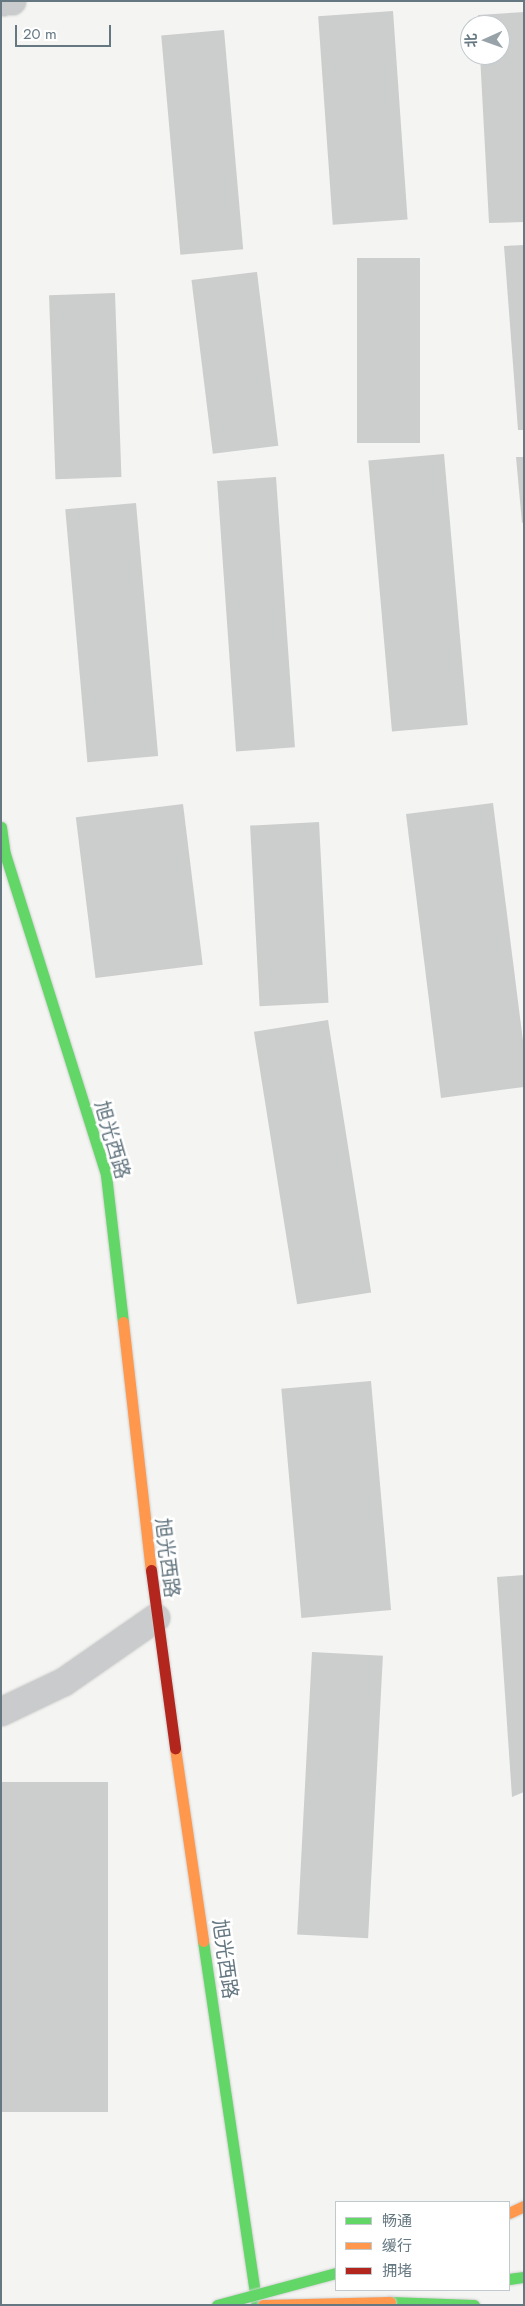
<!DOCTYPE html>
<html>
<head>
<meta charset="utf-8">
<style>
	body { margin:0 }
	#map { position:relative; width:525px; height:2306px; overflow:hidden; background:#f4f4f2; font-family:Jost,"Noto Sans SC",sans-serif }
	div>[style] { position:absolute }
	[style*='--x'] { left:calc(var(--x)*1px); top:calc(var(--y)*1px); width:calc(var(--w)*1px); rotate:calc(var(--a)*1deg) }
	.building>* { inset:0; background:#cccecd; transform-origin:0 0 }
	.roads { filter:drop-shadow(0 0 1px #d0d0d0) drop-shadow(0 0 1px #d0d0d0) }
	.street>* { height:28px; margin:-14px; padding:0 14px; transform-origin:14px; border-radius:14px; background:#cacbcc }
	.fast>* { height:11px; margin:-5.5px; padding:0 5.5px; transform-origin:5.5px; border-radius:5.5px; background:#63d668 }
	.slow>* { height:11px; margin:-5.5px; padding:0 5.5px; transform-origin:5.5px; border-radius:5.5px; background:#ff974d }
	.jam>* { height:11px; margin:-5.5px; padding:0 5.5px; transform-origin:5.5px; border-radius:5.5px; background:#b3261e }
	.bridges { filter:drop-shadow(0 0 1px #d1d2d2) drop-shadow(0 0 1px #d1d2d2) }
	.fast-bridge>* { height:11px; margin:-5.5px; padding:0 5.5px; transform-origin:5.5px; border-radius:5.5px; background:#63d668 }
	.slow-bridge>* { height:11px; margin:-5.5px; padding:0 5.5px; transform-origin:5.5px; border-radius:5.5px; background:#ff974d }
	span { translate:-50% -50%; white-space:nowrap; text-align:center; line-height:1.15; -webkit-text-stroke:5px #fff; paint-order:stroke }
	.street-label { font-size:20px; color:#657781 }
	.frame { position:absolute; inset:0; border:2px solid #657781; pointer-events:none }
	.legend { position:absolute; left:335px; top:2201px; width:175px; height:90px; box-sizing:border-box; background:#fff; border:1px solid #c1c9cd; margin:0; padding:6px 9px; list-style:none; font-size:15px; color:#657781 }
	.legend li { display:flex; align-items:center; gap:10px; height:25px }
	.legend b { width:25px; border:1px solid #c1c9cd }
	.north { position:absolute; left:460px; top:15px; width:50px; height:50px; box-sizing:border-box; background:#fff; border:1px solid #c1c9cd; border-radius:50%; rotate:268deg; font-size:14px; font-weight:700; line-height:20px; text-align:center; color:#657781 }
	.north::after { content:''; display:block; margin:auto; width:18px; height:22px; background:#97a3a9; clip-path:polygon(50% 0,100% 100%,50% 72%,0 100%) }
	.scale { position:absolute; left:15px; top:25px; width:96px; height:22px; box-sizing:border-box; border:2px solid #657781; border-top:0; padding-left:6px; font-size:15px; line-height:18px; white-space:nowrap; color:#657781; -webkit-text-stroke:4px #fff; paint-order:stroke }
</style>
</head>
<body>
<div id="map">
	<div class="building">
		<div style="left:393px;top:11px;width:209px;height:75px;rotate:86deg"></div>
		<div style="clip-path:polygon(524px 12px,524px 222px,489px 223px,480px 55px,500px 55px,500px 25px,478px 25px,478px 15px)"></div>
		<div style="left:224px;top:30px;width:220px;height:63px;rotate:85deg"></div>
		<div style="clip-path:polygon(524px 245px,524px 430px,518px 430px,504px 246px)"></div>
		<div style="left:357px;top:258px;width:63px;height:185px"></div>
		<div style="left:257px;top:272px;width:175px;height:66px;rotate:83deg"></div>
		<div style="left:115px;top:293px;width:184px;height:66px;rotate:88deg"></div>
		<div style="left:444px;top:454px;width:272px;height:76px;rotate:85deg"></div>
		<div style="clip-path:polygon(516px 457px,524px 457px,524px 522px,522px 523px)"></div>
		<div style="left:276px;top:477px;width:271px;height:59px;rotate:86deg"></div>
		<div style="left:136px;top:503px;width:254px;height:71px;rotate:85deg"></div>
		<div style="clip-path:polygon(493px 803px,524px 1049px,524px 1087px,441px 1098px,406px 814px)"></div>
		<div style="left:183px;top:804px;width:162px;height:108px;rotate:83deg"></div>
		<div style="left:319px;top:822px;width:181px;height:69px;rotate:87deg"></div>
		<div style="left:328px;top:1020px;width:276px;height:75px;rotate:81deg"></div>
		<div style="left:371px;top:1381px;width:230px;height:90px;rotate:85deg"></div>
		<div style="clip-path:polygon(524px 1575px,524px 1792px,512px 1797px,497px 1577px)"></div>
		<div style="left:312px;top:1652px;width:71px;height:283px;rotate:3deg"></div>
		<div style="left:108px;top:1782px;width:330px;height:107px;rotate:90deg"></div>
	</div>
	<div class="roads">
		<div class="street">
			<div style="--x:1;--y:2;--w:11;--a:-5"></div>
			<div style="--x:1;--y:1712;--w:70;--a:-25.5"></div>
			<div style="--x:64;--y:1682;--w:112;--a:-34.8"></div>
		</div>
		<div class="fast">
			<div style="--x:1;--y:827;--w:27;--a:82"></div>
			<div style="--x:5;--y:854;--w:337;--a:72.5"></div>
			<div style="--x:106;--y:1175;--w:148;--a:83.4"></div>
			<div style="--x:203;--y:1941;--w:368;--a:81.6"></div>
			<div style="--x:509;--y:2279;--w:15;--a:-8"></div>
			<div style="--x:390;--y:2302;--w:84;--a:2"></div>
		</div>
		<div class="slow">
			<div style="--x:123;--y:1322;--w:250;--a:83.6"></div>
			<div style="--x:175;--y:1748;--w:195;--a:81.7"></div>
			<div style="--x:509;--y:2213;--w:17;--a:-25"></div>
		</div>
		<div class="jam">
			<div style="--x:151;--y:1570;--w:180;--a:82.3"></div>
		</div>
	</div>
	<div class="bridges">
		<div class="fast-bridge">
			<div style="--x:217;--y:2305;--w:123;--a:-15.1"></div>
		</div>
		<div class="slow-bridge">
			<div style="--x:263;--y:2305;--w:127;--a:-1.4"></div>
		</div>
	</div>
	<div class="street-label">
		<span style="left:112px;top:1140px;rotate:74deg">旭光西路</span>
		<span style="left:167px;top:1558px;rotate:83deg">旭光西路</span>
		<span style="left:225px;top:1959px;rotate:82deg">旭光西路</span>
	</div>
	<div class="frame"></div>
	<ul class="legend">
	<li><b style="height:6px;background:#63d668"></b>畅通</li>
	<li><b style="height:6px;background:#ff974d"></b>缓行</li>
	<li><b style="height:6px;background:#b3261e"></b>拥堵</li>
	</ul>
	<div class="north">北</div>
	<div class="scale">20 m</div>
</div>
</body>
</html>
